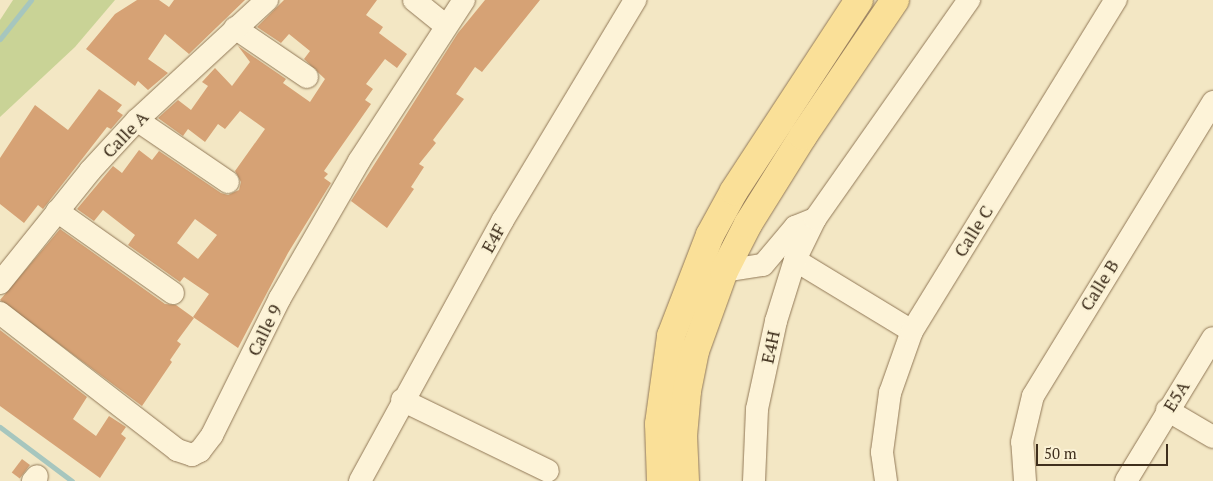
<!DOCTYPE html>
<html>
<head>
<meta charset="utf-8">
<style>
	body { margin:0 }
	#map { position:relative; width:1213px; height:481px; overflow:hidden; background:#f3e7c4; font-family:"PT Serif",serif }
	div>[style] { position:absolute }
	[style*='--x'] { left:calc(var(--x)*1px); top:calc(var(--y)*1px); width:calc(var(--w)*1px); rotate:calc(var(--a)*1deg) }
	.green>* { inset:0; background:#c9d396 }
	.stream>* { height:5px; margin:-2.5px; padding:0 2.5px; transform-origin:2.5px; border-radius:2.5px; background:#a6c6be }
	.building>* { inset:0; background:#d6a275; transform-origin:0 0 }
	.roads { filter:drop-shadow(0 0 1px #917857) drop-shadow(0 0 1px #917857) }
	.minor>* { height:22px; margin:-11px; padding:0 11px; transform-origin:11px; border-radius:11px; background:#fdf3d8 }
	.major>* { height:28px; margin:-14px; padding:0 14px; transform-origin:14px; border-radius:14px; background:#fae098 }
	span { translate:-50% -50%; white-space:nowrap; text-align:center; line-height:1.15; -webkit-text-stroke:4px #faf1d4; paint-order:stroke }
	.street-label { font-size:18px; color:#3f2f1d }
	.scale { position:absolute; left:1036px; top:444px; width:132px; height:22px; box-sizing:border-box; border:2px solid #3f2f1d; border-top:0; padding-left:6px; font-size:15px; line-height:18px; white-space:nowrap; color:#3f2f1d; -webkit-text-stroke:4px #faf1d4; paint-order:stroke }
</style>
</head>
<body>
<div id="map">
	<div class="green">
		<div style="clip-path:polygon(13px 0,115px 0,75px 47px,0 117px,0 20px)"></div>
	</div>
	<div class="stream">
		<div style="--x:0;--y:39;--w:50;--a:-51.5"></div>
		<div style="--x:0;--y:427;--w:90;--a:36.9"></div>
	</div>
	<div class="building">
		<div style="clip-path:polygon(137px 0,159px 0,169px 7px,174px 0,245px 0,189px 54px,165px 34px,148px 59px,168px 73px,148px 90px,138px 81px,135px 86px,86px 49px,115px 14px)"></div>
		<div style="clip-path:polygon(evenodd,284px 0,377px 0,366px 15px,383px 27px,379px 33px,407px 54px,397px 68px,385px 59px,366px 84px,373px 89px,365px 100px,371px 104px,324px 171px,328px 174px,324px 178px,331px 183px,288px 253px,238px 348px,193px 317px,209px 294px,184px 277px,180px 282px,128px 245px,135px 235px,103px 210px,94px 221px,77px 209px,113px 166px,122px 173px,139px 150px,152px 160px,159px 151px,221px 193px,228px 195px,239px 190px,241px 182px,235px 171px,265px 129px,240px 111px,225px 129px,218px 124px,205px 142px,188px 129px,183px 136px,158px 118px,178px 100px,191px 110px,208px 86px,202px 82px,215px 68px,232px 86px,250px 62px,238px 46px,286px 79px,283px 83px,310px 102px,325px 79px,304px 59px,310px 51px,289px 34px,281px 43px,257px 27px,284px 0,195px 219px,217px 235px,198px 259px,177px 243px,195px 219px)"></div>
		<div style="clip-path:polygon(485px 0,540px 0,482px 72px,475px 67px,456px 94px,464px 99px,433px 140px,436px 143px,419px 164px,424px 167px,411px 187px,414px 189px,387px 228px,351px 201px,458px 33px)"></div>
		<div style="clip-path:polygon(99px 89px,122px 105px,117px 111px,123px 115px,111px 129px,107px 127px,43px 209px,38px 205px,24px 223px,0 204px,0 158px,35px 105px,68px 130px)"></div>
		<div style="clip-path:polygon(60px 229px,165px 304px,176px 305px,194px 318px,177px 341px,181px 344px,170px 360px,172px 362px,142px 406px,0 300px)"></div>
		<div style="clip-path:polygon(0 330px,87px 397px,73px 419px,96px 436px,109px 416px,126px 427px,121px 434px,126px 438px,100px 478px,0 406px)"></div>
		<div style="left:22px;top:459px;width:10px;height:17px;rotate:37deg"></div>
	</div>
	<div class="roads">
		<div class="minor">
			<div style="--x:414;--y:0;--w:40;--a:39"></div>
			<div style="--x:235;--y:28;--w:87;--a:34.2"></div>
			<div style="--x:137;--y:120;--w:110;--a:34.3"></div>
			<div style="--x:57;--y:211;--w:142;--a:35.3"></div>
			<div style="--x:795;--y:260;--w:137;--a:31.3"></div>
			<div style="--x:724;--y:271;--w:39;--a:-9"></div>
			<div style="--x:763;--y:265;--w:50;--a:-49.9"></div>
			<div style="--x:795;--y:227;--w:22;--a:-22"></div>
			<div style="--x:0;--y:283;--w:144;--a:-51.2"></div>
			<div style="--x:90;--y:171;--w:69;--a:-47.3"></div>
			<div style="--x:137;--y:120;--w:177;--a:-42.7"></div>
			<div style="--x:0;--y:313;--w:224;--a:37.7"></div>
			<div style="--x:177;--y:450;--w:16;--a:18"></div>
			<div style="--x:192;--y:455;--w:9;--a:-27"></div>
			<div style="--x:200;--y:451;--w:20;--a:-53"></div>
			<div style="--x:212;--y:435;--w:153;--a:-63.6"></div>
			<div style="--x:280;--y:298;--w:158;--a:-60"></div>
			<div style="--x:359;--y:161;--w:192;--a:-56.9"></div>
			<div style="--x:402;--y:400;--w:162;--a:25.9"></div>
			<div style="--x:1167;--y:410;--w:53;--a:30.4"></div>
			<div style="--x:33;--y:481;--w:6;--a:-51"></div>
			<div style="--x:360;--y:481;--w:298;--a:-61.3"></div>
			<div style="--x:503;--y:220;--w:257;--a:-59"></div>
			<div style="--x:754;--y:481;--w:72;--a:-87.6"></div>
			<div style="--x:757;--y:409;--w:90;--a:-77.8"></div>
			<div style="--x:776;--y:321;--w:64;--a:-72.7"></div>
			<div style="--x:795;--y:260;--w:46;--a:-64"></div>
			<div style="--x:815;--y:219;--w:268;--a:-54.9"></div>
			<div style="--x:886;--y:481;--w:29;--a:-98"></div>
			<div style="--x:882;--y:452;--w:60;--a:-82.3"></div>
			<div style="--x:890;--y:393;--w:66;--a:-70.5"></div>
			<div style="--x:912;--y:331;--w:389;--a:-58.4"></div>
			<div style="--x:1025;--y:481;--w:39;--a:-94"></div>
			<div style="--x:1022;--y:442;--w:47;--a:-76.6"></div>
			<div style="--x:1033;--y:396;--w:345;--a:-58.5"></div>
			<div style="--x:1126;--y:481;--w:167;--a:-58.7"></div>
		</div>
		<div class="major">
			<div style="--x:661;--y:481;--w:57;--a:-92"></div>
			<div style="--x:659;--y:424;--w:89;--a:-82.2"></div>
			<div style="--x:671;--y:336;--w:108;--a:-68.9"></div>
			<div style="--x:710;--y:235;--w:50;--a:-61.4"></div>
			<div style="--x:734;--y:191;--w:228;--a:-56.8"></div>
			<div style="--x:685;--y:481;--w:45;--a:-92.5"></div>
			<div style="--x:683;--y:436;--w:45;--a:-84.9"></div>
			<div style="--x:687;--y:391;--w:41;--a:-78.7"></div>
			<div style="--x:695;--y:351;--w:85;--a:-70.1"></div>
			<div style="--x:724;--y:271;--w:53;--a:-62.9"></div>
			<div style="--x:748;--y:224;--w:104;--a:-58"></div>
			<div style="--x:803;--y:136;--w:164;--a:-55.9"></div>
		</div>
	</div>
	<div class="street-label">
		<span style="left:125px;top:134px;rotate:-46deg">Calle A</span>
		<span style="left:973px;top:231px;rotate:-58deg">Calle C</span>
		<span style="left:493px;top:238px;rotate:-61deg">E4F</span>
		<span style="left:1099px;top:285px;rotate:-58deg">Calle B</span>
		<span style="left:264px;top:330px;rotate:-64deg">Calle 9</span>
		<span style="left:770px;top:347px;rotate:-78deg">E4H</span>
		<span style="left:1176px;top:396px;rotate:-58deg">E5A</span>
	</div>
	<div class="scale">50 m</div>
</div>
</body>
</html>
